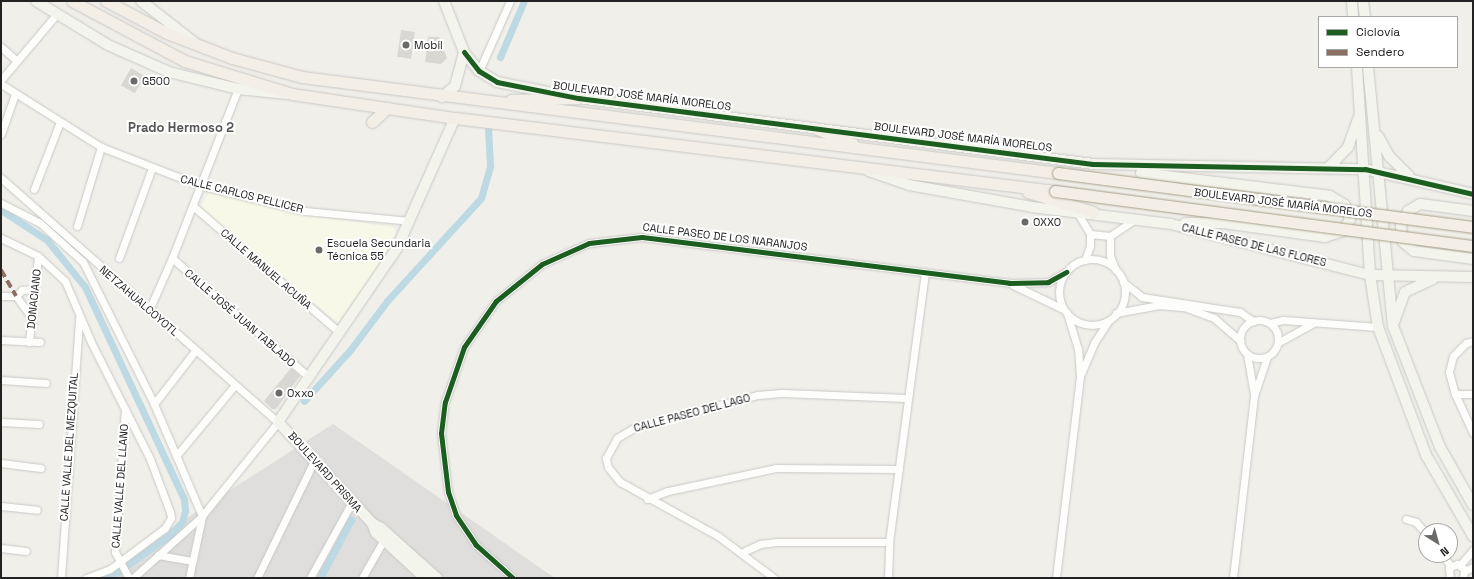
<!DOCTYPE html>
<html>
<head>
<meta charset="utf-8">
<style>
	body { margin:0 }
	#map { position:relative; width:1474px; height:579px; overflow:hidden; background:#f0efea; font-family:"Space Grotesk",sans-serif }
	div>[style] { position:absolute }
	[style*='--x'] { left:calc(var(--x)*1px); top:calc(var(--y)*1px); width:calc(var(--w)*1px); rotate:calc(var(--a)*1deg) }
	.residential>* { inset:0; background:#dfdedc }
	.education>* { inset:0; background:#f7f8e7 }
	.canal>* { height:7px; margin:-3.5px; padding:0 3.5px; transform-origin:3.5px; border-radius:3.5px; background:#bcd9e4 }
	.building>* { inset:0; background:#d8d7d3; transform-origin:0 0 }
	.roads { filter:drop-shadow(0 0 1px #c9c8c6) drop-shadow(0 0 1px #c9c8c6) }
	.street>* { height:7px; margin:-3.5px; padding:0 3.5px; transform-origin:3.5px; border-radius:3.5px; background:#fdfdfc }
	.street>.ring { margin:-3.5px; padding:0; box-sizing:content-box; background:none; border:7px solid #fdfdfc; border-radius:50% }
	.secondary>* { height:10px; margin:-5px; padding:0 5px; transform-origin:5px; border-radius:5px; background:#f3f5ec }
	.primary>* { height:11px; margin:-5.5px; padding:0 5.5px; transform-origin:5.5px; border-radius:5.5px; background:#f3eee6 }
	.bridges { filter:drop-shadow(0 0 1px #a79f86) drop-shadow(0 0 1px #a79f86) }
	.primary-bridge>* { height:11px; margin:-5.5px; padding:0 5.5px; transform-origin:5.5px; border-radius:5.5px; background:#f3eee6 }
	.quiet>* { height:4px; margin-top:-2px; transform-origin:0; background:repeating-linear-gradient(90deg,#8d6e63 0 8px,transparent 0 12px) }
	.cycleway>* { height:5px; margin:-2.5px; padding:0 2.5px; transform-origin:2.5px; border-radius:2.5px; background:#1b5e20 }
	.dots>* { width:11px; height:11px; translate:-50% -50%; box-sizing:border-box; border:2px solid #fff; border-radius:50% }
	span { translate:-50% -50%; white-space:nowrap; text-align:center; line-height:1.15; -webkit-text-stroke:4px #fff; paint-order:stroke }
	.poi-label { font-size:11px; color:#222 }
	.left { translate:0 -50%; text-align:left }
	.street-label { font-size:11px; color:#222 }
	.quarter-label { font-size:13px; color:#555; font-weight:700 }
	.frame { position:absolute; inset:0; border:2px solid #222; pointer-events:none }
	.legend { position:absolute; left:1318px; top:16px; width:140px; height:52px; box-sizing:border-box; background:#fff; border:1px solid #a7a7a7; margin:0; padding:5px 7px; list-style:none; font-size:12px; color:#222 }
	.legend li { display:flex; align-items:center; gap:8px; height:20px }
	.legend b { width:20px; border:1px solid #a7a7a7 }
	.north { position:absolute; left:1418px; top:523px; width:40px; height:40px; box-sizing:border-box; background:#fff; border:1px solid #a7a7a7; border-radius:50%; rotate:143deg; font-size:11px; font-weight:700; line-height:16px; text-align:center; color:#222 }
	.north::after { content:''; display:block; margin:auto; width:14px; height:18px; background:#6a6a68; clip-path:polygon(50% 0,100% 100%,50% 72%,0 100%) }
</style>
</head>
<body>
<div id="map">
	<div class="residential">
		<div style="clip-path:polygon(333px 424px,555px 578px,93px 578px)"></div>
	</div>
	<div class="education">
		<div style="clip-path:polygon(209px 193px,319px 217px,393px 227px,396px 232px,382px 260px,338px 323px,200px 207px)"></div>
	</div>
	<div class="canal">
		<div style="--x:500;--y:57;--w:61;--a:-66.8"></div>
		<div style="--x:1;--y:210;--w:55;--a:33.1"></div>
		<div style="--x:47;--y:240;--w:60;--a:51"></div>
		<div style="--x:85;--y:287;--w:234;--a:65"></div>
		<div style="--x:184;--y:499;--w:12;--a:85"></div>
		<div style="--x:185;--y:511;--w:11;--a:105"></div>
		<div style="--x:182;--y:522;--w:16;--a:133"></div>
		<div style="--x:171;--y:534;--w:69;--a:144.5"></div>
		<div style="--x:115;--y:574;--w:12;--a:160"></div>
		<div style="--x:304;--y:401;--w:70;--a:-47.9"></div>
		<div style="--x:351;--y:349;--w:60;--a:-53.1"></div>
		<div style="--x:387;--y:301;--w:139;--a:-47.6"></div>
		<div style="--x:481;--y:198;--w:33;--a:-74"></div>
		<div style="--x:490;--y:166;--w:37;--a:-93"></div>
		<div style="--x:320;--y:578;--w:66;--a:-61.9"></div>
	</div>
	<div class="building">
		<div style="left:401px;top:30px;width:14px;height:27px;rotate:8deg"></div>
		<div style="clip-path:polygon(428px 37px,439px 37px,447px 58px,441px 64px,425px 62px)"></div>
		<div style="left:131px;top:68px;width:16px;height:20px;rotate:30deg"></div>
		<div style="clip-path:polygon(291px 368px,300px 376px,276px 409px,272px 409px,264px 401px)"></div>
	</div>
	<div class="roads">
		<div class="street">
			<div style="--x:1;--y:47;--w:20;--a:41"></div>
			<div style="--x:479;--y:71;--w:77;--a:-66.1"></div>
			<div style="--x:1;--y:80;--w:85;--a:-49.8"></div>
			<div style="--x:1;--y:84;--w:118;--a:32.2"></div>
			<div style="--x:101;--y:147;--w:105;--a:21.2"></div>
			<div style="--x:199;--y:185;--w:109;--a:13.8"></div>
			<div style="--x:305;--y:211;--w:105;--a:5.4"></div>
			<div style="--x:1;--y:134;--w:42;--a:-70.7"></div>
			<div style="--x:1;--y:178;--w:369;--a:41.4"></div>
			<div style="--x:278;--y:422;--w:121;--a:129"></div>
			<div style="--x:202;--y:516;--w:93;--a:138.1"></div>
			<div style="--x:34;--y:189;--w:72;--a:-68.8"></div>
			<div style="--x:1;--y:203;--w:44;--a:27.1"></div>
			<div style="--x:40;--y:223;--w:58;--a:42.2"></div>
			<div style="--x:83;--y:262;--w:159;--a:63.4"></div>
			<div style="--x:154;--y:404;--w:122;--a:66.8"></div>
			<div style="--x:193;--y:206;--w:194;--a:40.8"></div>
			<div style="--x:1077;--y:212;--w:26;--a:59"></div>
			<div style="--x:1090;--y:234;--w:12;--a:90"></div>
			<div style="--x:1090;--y:246;--w:15;--a:110"></div>
			<div style="--x:77;--y:226;--w:83;--a:-73.1"></div>
			<div style="--x:1090;--y:234;--w:20;--a:6"></div>
			<div style="--x:1;--y:238;--w:41;--a:25.9"></div>
			<div style="--x:38;--y:256;--w:37;--a:43"></div>
			<div style="--x:65;--y:281;--w:66;--a:66.9"></div>
			<div style="--x:91;--y:342;--w:131;--a:63.2"></div>
			<div style="--x:150;--y:459;--w:57;--a:69.3"></div>
			<div style="--x:170;--y:512;--w:6;--a:81"></div>
			<div style="--x:171;--y:518;--w:12;--a:121"></div>
			<div style="--x:165;--y:528;--w:69;--a:143.3"></div>
			<div style="--x:110;--y:569;--w:26;--a:159"></div>
			<div style="--x:119;--y:258;--w:96;--a:-69.9"></div>
			<div style="--x:172;--y:258;--w:181;--a:41"></div>
			<div class="ring" style="left:1059px;top:259px;width:59px;height:59px"></div>
			<div style="--x:1115;--y:269;--w:15;--a:-110"></div>
			<div style="--x:1110;--y:255;--w:19;--a:-90"></div>
			<div style="--x:1110;--y:236;--w:29;--a:-34"></div>
			<div style="--x:1123;--y:282;--w:24;--a:38"></div>
			<div style="--x:1142;--y:297;--w:99;--a:8.7"></div>
			<div style="--x:1240;--y:312;--w:16;--a:35"></div>
			<div style="--x:1013;--y:285;--w:55;--a:25.6"></div>
			<div style="--x:1;--y:296;--w:15;--a:0"></div>
			<div style="--x:16;--y:296;--w:27;--a:54"></div>
			<div style="--x:16;--y:296;--w:8;--a:-45"></div>
			<div style="--x:22;--y:290;--w:12;--a:-5"></div>
			<div style="--x:149;--y:310;--w:57;--a:-66.1"></div>
			<div style="--x:172;--y:258;--w:181;--a:-68.7"></div>
			<div style="--x:1116;--y:313;--w:44;--a:-10.5"></div>
			<div style="--x:1159;--y:305;--w:25;--a:5"></div>
			<div style="--x:1184;--y:307;--w:32;--a:20"></div>
			<div style="--x:1214;--y:318;--w:35;--a:41"></div>
			<div class="ring" style="left:1240px;top:320px;width:31px;height:31px"></div>
			<div style="--x:1270;--y:323;--w:13;--a:-13"></div>
			<div style="--x:1283;--y:320;--w:95;--a:4.2"></div>
			<div style="--x:1;--y:340;--w:39;--a:3"></div>
			<div style="--x:1473;--y:341;--w:7;--a:164"></div>
			<div style="--x:1466;--y:343;--w:18;--a:135"></div>
			<div style="--x:1453;--y:356;--w:16;--a:104"></div>
			<div style="--x:1449;--y:372;--w:23;--a:75"></div>
			<div style="--x:1455;--y:394;--w:43;--a:65.2"></div>
			<div style="--x:29;--y:342;--w:86;--a:-84"></div>
			<div style="--x:1279;--y:342;--w:38;--a:-29"></div>
			<div style="--x:1247;--y:354;--w:41;--a:80.1"></div>
			<div style="--x:1081;--y:374;--w:34;--a:-67"></div>
			<div style="--x:1094;--y:343;--w:27;--a:-57"></div>
			<div style="--x:1;--y:380;--w:45;--a:3.8"></div>
			<div style="--x:1455;--y:394;--w:18;--a:0"></div>
			<div style="--x:154;--y:404;--w:67;--a:-52.3"></div>
			<div style="--x:125;--y:409;--w:143;--a:94"></div>
			<div style="--x:115;--y:552;--w:30;--a:62"></div>
			<div style="--x:1;--y:422;--w:38;--a:3"></div>
			<div style="--x:176;--y:456;--w:92;--a:-50.3"></div>
			<div style="--x:1;--y:463;--w:40;--a:7.1"></div>
			<div style="--x:647;--y:499;--w:22;--a:-21"></div>
			<div style="--x:668;--y:491;--w:110;--a:-12"></div>
			<div style="--x:776;--y:468;--w:123;--a:0.5"></div>
			<div style="--x:1;--y:506;--w:36;--a:6"></div>
			<div style="--x:1406;--y:519;--w:10;--a:17"></div>
			<div style="--x:1416;--y:522;--w:16;--a:50"></div>
			<div style="--x:1;--y:548;--w:25;--a:7"></div>
			<div style="--x:743;--y:552;--w:19;--a:-25"></div>
			<div style="--x:760;--y:544;--w:17;--a:-7"></div>
			<div style="--x:777;--y:542;--w:112;--a:0"></div>
			<div style="--x:158;--y:555;--w:34;--a:10"></div>
			<div style="--x:1442;--y:555;--w:14;--a:51"></div>
			<div style="--x:1460;--y:565;--w:20;--a:-49"></div>
			<div style="--x:1465;--y:571;--w:9;--a:-27"></div>
			<div style="--x:61;--y:578;--w:261;--a:-86"></div>
			<div style="--x:189;--y:578;--w:62;--a:-78"></div>
			<div style="--x:257;--y:578;--w:132;--a:-64"></div>
			<div style="--x:310;--y:578;--w:87;--a:-61.1"></div>
			<div style="--x:362;--y:578;--w:48;--a:-60.3"></div>
			<div style="--x:513;--y:578;--w:50;--a:-138.3"></div>
			<div style="--x:476;--y:545;--w:36;--a:-124"></div>
			<div style="--x:456;--y:515;--w:24;--a:-109"></div>
			<div style="--x:448;--y:492;--w:59;--a:-96.8"></div>
			<div style="--x:441;--y:433;--w:31;--a:-83"></div>
			<div style="--x:445;--y:402;--w:58;--a:-70.9"></div>
			<div style="--x:464;--y:347;--w:56;--a:-55.2"></div>
			<div style="--x:496;--y:301;--w:59;--a:-38.8"></div>
			<div style="--x:542;--y:264;--w:51;--a:-24.1"></div>
			<div style="--x:589;--y:243;--w:53;--a:-6.5"></div>
			<div style="--x:642;--y:237;--w:370;--a:7.1"></div>
			<div style="--x:1009;--y:283;--w:39;--a:-1"></div>
			<div style="--x:1048;--y:282;--w:21;--a:-29"></div>
			<div style="--x:774;--y:578;--w:70;--a:-143.1"></div>
			<div style="--x:718;--y:536;--w:112;--a:-151.1"></div>
			<div style="--x:620;--y:482;--w:19;--a:-129"></div>
			<div style="--x:608;--y:467;--w:9;--a:-103"></div>
			<div style="--x:606;--y:458;--w:23;--a:-61"></div>
			<div style="--x:617;--y:438;--w:23;--a:-31"></div>
			<div style="--x:637;--y:426;--w:125;--a:-14.4"></div>
			<div style="--x:758;--y:395;--w:23;--a:-5"></div>
			<div style="--x:781;--y:393;--w:127;--a:2.3"></div>
			<div style="--x:888;--y:578;--w:36;--a:-88"></div>
			<div style="--x:889;--y:542;--w:272;--a:-82.4"></div>
			<div style="--x:1056;--y:578;--w:203;--a:-83.2"></div>
			<div style="--x:1080;--y:376;--w:27;--a:-94"></div>
			<div style="--x:1078;--y:349;--w:38;--a:-107"></div>
			<div style="--x:1233;--y:578;--w:183;--a:-83.4"></div>
			<div style="--x:1254;--y:396;--w:41;--a:-71.6"></div>
			<div style="--x:1450;--y:578;--w:10;--a:-96"></div>
			<div style="--x:1449;--y:568;--w:9;--a:-27"></div>
			<div style="--x:1457;--y:564;--w:9;--a:36"></div>
			<div style="--x:1464;--y:569;--w:9;--a:96"></div>
		</div>
		<div class="secondary">
			<div style="--x:36;--y:1;--w:84;--a:31.4"></div>
			<div style="--x:108;--y:45;--w:67;--a:23.9"></div>
			<div style="--x:169;--y:72;--w:71;--a:13.8"></div>
			<div style="--x:238;--y:89;--w:49;--a:5.8"></div>
			<div style="--x:141;--y:1;--w:68;--a:37.9"></div>
			<div style="--x:1352;--y:1;--w:16;--a:86"></div>
			<div style="--x:1363;--y:1;--w:16;--a:83"></div>
			<div style="--x:464;--y:52;--w:24;--a:52"></div>
			<div style="--x:479;--y:71;--w:21;--a:31"></div>
			<div style="--x:497;--y:82;--w:83;--a:11.2"></div>
			<div style="--x:578;--y:98;--w:519;--a:7.3"></div>
			<div style="--x:1093;--y:164;--w:272;--a:1.1"></div>
			<div style="--x:1365;--y:169;--w:111;--a:13"></div>
			<div style="--x:1357;--y:67;--w:208;--a:86.4"></div>
			<div style="--x:1370;--y:275;--w:53;--a:81.3"></div>
			<div style="--x:1378;--y:327;--w:137;--a:69.4"></div>
			<div style="--x:1426;--y:455;--w:94;--a:59.9"></div>
			<div style="--x:1368;--y:67;--w:260;--a:84.5"></div>
			<div style="--x:1393;--y:326;--w:130;--a:68.8"></div>
			<div style="--x:1440;--y:447;--w:67;--a:60.4"></div>
			<div style="--x:442;--y:97;--w:17;--a:-40"></div>
			<div style="--x:455;--y:86;--w:35;--a:-75"></div>
			<div style="--x:464;--y:52;--w:55;--a:-111.4"></div>
			<div style="--x:1378;--y:136;--w:23;--a:61"></div>
			<div style="--x:1389;--y:156;--w:28;--a:45"></div>
			<div style="--x:1329;--y:167;--w:28;--a:-46"></div>
			<div style="--x:1348;--y:147;--w:32;--a:-70"></div>
			<div style="--x:869;--y:171;--w:42;--a:19.3"></div>
			<div style="--x:909;--y:185;--w:125;--a:10.1"></div>
			<div style="--x:1032;--y:207;--w:140;--a:7"></div>
			<div style="--x:1171;--y:224;--w:205;--a:14.4"></div>
			<div style="--x:1370;--y:275;--w:103;--a:1.1"></div>
			<div style="--x:1141;--y:173;--w:190;--a:6.9"></div>
			<div style="--x:1330;--y:196;--w:17;--a:31"></div>
			<div style="--x:1345;--y:205;--w:15;--a:70"></div>
			<div style="--x:1350;--y:219;--w:14;--a:120"></div>
			<div style="--x:1343;--y:231;--w:19;--a:162"></div>
			<div style="--x:1325;--y:237;--w:103;--a:-172.2"></div>
			<div style="--x:1223;--y:223;--w:38;--a:180"></div>
			<div style="--x:1473;--y:211;--w:53;--a:-172.5"></div>
			<div style="--x:1420;--y:204;--w:14;--a:150"></div>
			<div style="--x:1408;--y:211;--w:17;--a:115"></div>
			<div style="--x:1401;--y:226;--w:16;--a:83"></div>
			<div style="--x:1403;--y:242;--w:14;--a:39"></div>
			<div style="--x:1414;--y:251;--w:60;--a:7.7"></div>
			<div style="--x:1394;--y:322;--w:32;--a:-70"></div>
			<div style="--x:1405;--y:292;--w:31;--a:-25"></div>
			<div style="--x:372;--y:523;--w:10;--a:29"></div>
			<div style="--x:381;--y:528;--w:75;--a:41.8"></div>
			<div style="--x:425;--y:578;--w:67;--a:-137.4"></div>
			<div style="--x:376;--y:533;--w:11;--a:-112"></div>
			<div style="--x:372;--y:523;--w:138;--a:-132.9"></div>
			<div style="--x:278;--y:422;--w:211;--a:-55.6"></div>
			<div style="--x:397;--y:248;--w:142;--a:-66"></div>
		</div>
		<div class="primary">
			<div style="--x:72;--y:1;--w:128;--a:28"></div>
			<div style="--x:185;--y:61;--w:112;--a:17.1"></div>
			<div style="--x:292;--y:94;--w:165;--a:8.4"></div>
			<div style="--x:455;--y:118;--w:604;--a:6.94"></div>
			<div style="--x:106;--y:1;--w:69;--a:27.7"></div>
			<div style="--x:167;--y:33;--w:70;--a:21"></div>
			<div style="--x:232;--y:58;--w:73;--a:15.2"></div>
			<div style="--x:302;--y:77;--w:762;--a:7.24"></div>
			<div style="--x:511;--y:100;--w:67;--a:-1.7"></div>
			<div style="--x:372;--y:122;--w:21;--a:-43"></div>
			<div style="--x:815;--y:128;--w:41;--a:22.8"></div>
			<div style="--x:1028;--y:192;--w:68;--a:17.1"></div>
		</div>
	</div>
	<div class="bridges">
		<div class="primary-bridge">
			<div style="--x:1058;--y:173;--w:418;--a:7.4"></div>
			<div style="--x:1055;--y:191;--w:422;--a:7.5"></div>
		</div>
	</div>
	<div class="quiet">
		<div style="--x:1;--y:270;--w:30;--a:60"></div>
	</div>
	<div class="cycleway">
		<div style="--x:464;--y:52;--w:24;--a:52"></div>
		<div style="--x:479;--y:71;--w:21;--a:31"></div>
		<div style="--x:497;--y:82;--w:83;--a:11.2"></div>
		<div style="--x:578;--y:98;--w:519;--a:7.3"></div>
		<div style="--x:1093;--y:164;--w:272;--a:1.1"></div>
		<div style="--x:1365;--y:169;--w:111;--a:13"></div>
		<div style="--x:513;--y:578;--w:50;--a:-138.3"></div>
		<div style="--x:476;--y:545;--w:36;--a:-124"></div>
		<div style="--x:456;--y:515;--w:24;--a:-109"></div>
		<div style="--x:448;--y:492;--w:59;--a:-96.8"></div>
		<div style="--x:441;--y:433;--w:31;--a:-83"></div>
		<div style="--x:445;--y:402;--w:58;--a:-70.9"></div>
		<div style="--x:464;--y:347;--w:56;--a:-55.2"></div>
		<div style="--x:496;--y:301;--w:59;--a:-38.8"></div>
		<div style="--x:542;--y:264;--w:51;--a:-24.1"></div>
		<div style="--x:589;--y:243;--w:53;--a:-6.5"></div>
		<div style="--x:642;--y:237;--w:370;--a:7.1"></div>
		<div style="--x:1009;--y:283;--w:39;--a:-1"></div>
		<div style="--x:1048;--y:282;--w:21;--a:-29"></div>
	</div>
	<div class="dots">
		<div style="left:406px;top:45px;background:#6a6a68"></div>
		<div style="left:134px;top:81px;background:#6a6a68"></div>
		<div style="left:1025px;top:222px;background:#6a6a68"></div>
		<div style="left:319px;top:250px;background:#6a6a68"></div>
		<div style="left:279px;top:393px;background:#6a6a68"></div>
	</div>
	<div class="poi-label">
		<span class="left" style="left:414px;top:45px">Mobil</span>
		<span class="left" style="left:142px;top:81px">G500</span>
		<span class="left" style="left:1033px;top:222px">OXXO</span>
		<span class="left" style="left:327px;top:250px">Escuela Secundaria<br>Técnica 55</span>
		<span class="left" style="left:287px;top:393px">Oxxo</span>
	</div>
	<div class="street-label">
		<span style="left:642px;top:96px;rotate:7deg">BOULEVARD JOSÉ MARÍA MORELOS</span>
		<span style="left:963px;top:137px;rotate:7deg">BOULEVARD JOSÉ MARÍA MORELOS</span>
		<span style="left:242px;top:194px;rotate:14deg">CALLE CARLOS PELLICER</span>
		<span style="left:1283px;top:203px;rotate:7deg">BOULEVARD JOSÉ MARÍA MORELOS</span>
		<span style="left:725px;top:237px;rotate:7deg">CALLE PASEO DE LOS NARANJOS</span>
		<span style="left:1254px;top:245px;rotate:14deg">CALLE PASEO DE LAS FLORES</span>
		<span style="left:266px;top:269px;rotate:41deg">CALLE MANUEL ACUÑA</span>
		<span style="left:34px;top:299px;rotate:-84deg">DONACIANO</span>
		<span style="left:139px;top:301px;rotate:41deg">NETZAHUALCOYOTL</span>
		<span style="left:240px;top:318px;rotate:41deg">CALLE JOSÉ JUAN TABLADO</span>
		<span style="left:692px;top:413px;rotate:-15deg">CALLE PASEO DEL LAGO</span>
		<span style="left:69px;top:447px;rotate:-86deg">CALLE VALLE DEL MEZQUITAL</span>
		<span style="left:325px;top:472px;rotate:48deg">BOULEVARD PRISMA</span>
		<span style="left:120px;top:486px;rotate:-86deg">CALLE VALLE DEL LLANO</span>
	</div>
	<div class="quarter-label">
		<span style="left:181px;top:128px">Prado Hermoso 2</span>
	</div>
	<div class="frame"></div>
	<ul class="legend">
	<li><b style="height:5px;background:#1b5e20"></b>Ciclovía</li>
	<li><b style="height:5px;background:#8d6e63"></b>Sendero</li>
	</ul>
	<div class="north">N</div>
</div>
</body>
</html>
